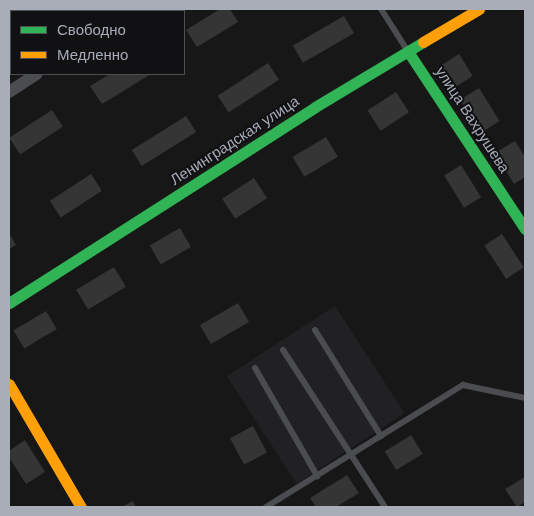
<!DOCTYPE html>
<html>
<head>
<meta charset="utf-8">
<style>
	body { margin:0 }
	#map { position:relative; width:534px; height:516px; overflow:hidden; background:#171717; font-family:"DM Sans",sans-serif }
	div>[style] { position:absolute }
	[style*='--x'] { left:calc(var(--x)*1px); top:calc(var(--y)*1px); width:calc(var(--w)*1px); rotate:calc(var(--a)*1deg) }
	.built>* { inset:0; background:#212123; transform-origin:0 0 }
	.building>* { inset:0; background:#353536; transform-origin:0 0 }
	.lane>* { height:6px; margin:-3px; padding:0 3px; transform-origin:3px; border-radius:3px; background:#4b4c50 }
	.street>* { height:12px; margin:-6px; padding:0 6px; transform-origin:6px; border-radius:6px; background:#4b4c50 }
	.fast>* { height:11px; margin:-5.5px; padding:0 5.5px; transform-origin:5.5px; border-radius:5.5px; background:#30b455 }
	.slow>* { height:11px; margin:-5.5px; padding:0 5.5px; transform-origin:5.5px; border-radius:5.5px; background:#ff9f0a }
	span { translate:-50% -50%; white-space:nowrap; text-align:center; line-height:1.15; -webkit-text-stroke:4px #111113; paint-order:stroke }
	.street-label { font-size:15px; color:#a8adb8 }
	.frame { position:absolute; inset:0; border:10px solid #a8adb8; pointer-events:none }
	.legend { position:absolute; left:10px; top:10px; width:175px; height:65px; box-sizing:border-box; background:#111113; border:1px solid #4d4f55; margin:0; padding:6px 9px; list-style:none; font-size:15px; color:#a8adb8 }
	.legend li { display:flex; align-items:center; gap:10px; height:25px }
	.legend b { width:25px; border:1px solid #4d4f55 }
</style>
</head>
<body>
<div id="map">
	<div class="built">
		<div style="left:335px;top:306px;width:128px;height:129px;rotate:57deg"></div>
	</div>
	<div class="building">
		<div style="clip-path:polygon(220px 9px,230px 9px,238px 22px,197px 47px,186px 30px)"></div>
		<div style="left:344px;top:16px;width:20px;height:59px;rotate:60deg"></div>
		<div style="left:459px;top:54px;width:26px;height:22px;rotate:58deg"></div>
		<div style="left:268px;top:63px;width:20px;height:60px;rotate:57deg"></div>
		<div style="clip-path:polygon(110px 74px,151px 74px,102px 104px,90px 86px)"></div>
		<div style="left:479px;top:88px;width:39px;height:22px;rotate:58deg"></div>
		<div style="left:396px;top:92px;width:24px;height:34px;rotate:57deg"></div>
		<div style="left:52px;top:110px;width:20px;height:51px;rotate:57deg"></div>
		<div style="left:186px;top:116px;width:19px;height:64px;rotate:58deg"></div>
		<div style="left:326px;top:137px;width:23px;height:39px;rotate:59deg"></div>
		<div style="clip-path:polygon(515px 141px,525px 157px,525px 177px,514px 184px,495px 153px)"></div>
		<div style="left:461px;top:165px;width:38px;height:20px;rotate:58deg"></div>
		<div style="left:91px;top:174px;width:20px;height:49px;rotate:57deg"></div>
		<div style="left:254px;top:178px;width:24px;height:38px;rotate:57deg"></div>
		<div style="left:180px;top:228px;width:22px;height:35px;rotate:60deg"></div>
		<div style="clip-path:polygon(9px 233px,16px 245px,9px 249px)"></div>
		<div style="left:502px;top:234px;width:40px;height:21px;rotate:57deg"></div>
		<div style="left:114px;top:267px;width:23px;height:44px;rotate:59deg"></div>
		<div style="left:238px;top:303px;width:22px;height:44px;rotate:60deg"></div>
		<div style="left:46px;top:311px;width:21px;height:38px;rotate:59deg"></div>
		<div style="left:253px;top:426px;width:30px;height:26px;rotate:62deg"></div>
		<div style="left:411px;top:435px;width:22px;height:31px;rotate:58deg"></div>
		<div style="clip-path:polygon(25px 440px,45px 472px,26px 484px,9px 457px,9px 451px)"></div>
		<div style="clip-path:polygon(347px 475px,359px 493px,336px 507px,316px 507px,310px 498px)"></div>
		<div style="clip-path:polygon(525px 477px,525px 502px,517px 507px,505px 489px)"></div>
		<div style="clip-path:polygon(133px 501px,136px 507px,122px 507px)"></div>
	</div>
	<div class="lane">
		<div style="--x:381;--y:9;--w:49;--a:57.6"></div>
		<div style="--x:315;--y:330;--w:125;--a:58.1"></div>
		<div style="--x:283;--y:350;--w:187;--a:57"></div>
		<div style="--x:255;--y:368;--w:125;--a:60.1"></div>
		<div style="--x:266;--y:507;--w:232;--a:-31.8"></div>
		<div style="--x:463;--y:385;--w:63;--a:11.8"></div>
	</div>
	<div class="street">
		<div style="--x:137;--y:11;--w:4;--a:-27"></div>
		<div style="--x:9;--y:92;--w:33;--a:-33"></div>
	</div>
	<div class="fast">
		<div style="--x:409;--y:53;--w:211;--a:56.6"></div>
		<div style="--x:9;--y:303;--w:363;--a:-32.6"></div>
		<div style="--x:315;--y:107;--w:126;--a:-31"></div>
	</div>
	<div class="slow">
		<div style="--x:423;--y:42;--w:65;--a:-30.5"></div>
		<div style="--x:9;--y:384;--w:143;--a:59.7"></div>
	</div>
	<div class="street-label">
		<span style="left:472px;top:120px;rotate:57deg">улица Вахрушева</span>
		<span style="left:235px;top:141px;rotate:-33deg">Ленинградская улица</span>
	</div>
	<div class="frame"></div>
	<ul class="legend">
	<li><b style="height:6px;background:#30b455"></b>Свободно</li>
	<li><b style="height:6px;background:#ff9f0a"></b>Медленно</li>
	</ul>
</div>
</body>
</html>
